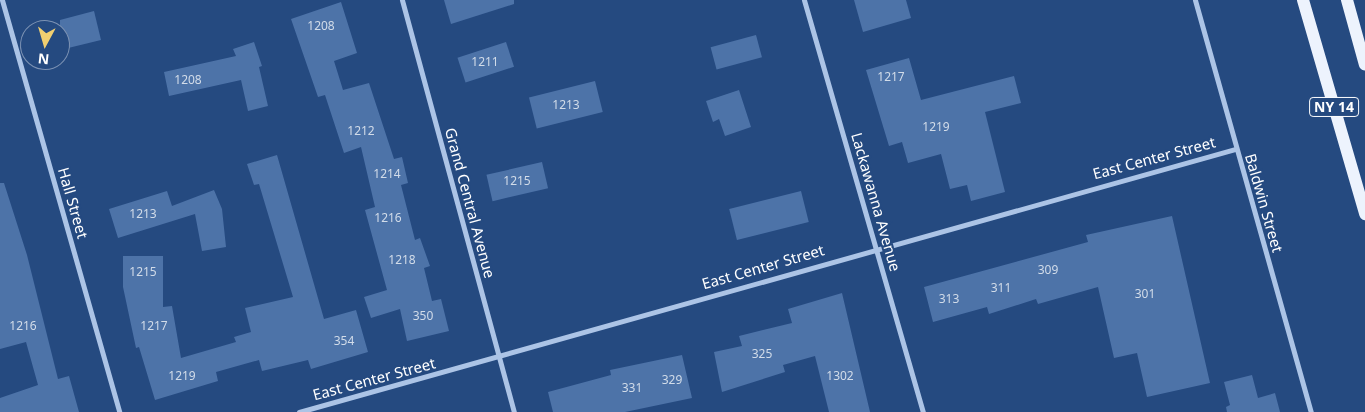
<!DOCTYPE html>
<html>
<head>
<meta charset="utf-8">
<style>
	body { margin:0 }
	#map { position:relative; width:1365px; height:412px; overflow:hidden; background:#254a80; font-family:"Noto Sans",sans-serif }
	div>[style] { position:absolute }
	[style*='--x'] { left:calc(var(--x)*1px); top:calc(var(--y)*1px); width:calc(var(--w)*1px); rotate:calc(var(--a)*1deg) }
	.building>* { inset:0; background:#4d73a8; transform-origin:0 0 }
	.street>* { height:5px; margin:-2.5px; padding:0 2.5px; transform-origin:2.5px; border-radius:2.5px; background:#acc4e6 }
	.primary>* { height:12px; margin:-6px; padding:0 6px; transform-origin:6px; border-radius:6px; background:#edf3fd }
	span { translate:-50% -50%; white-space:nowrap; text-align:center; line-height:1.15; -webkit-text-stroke:4px #254a80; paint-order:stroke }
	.number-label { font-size:12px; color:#d2dce9 }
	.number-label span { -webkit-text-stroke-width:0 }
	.shield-label span { padding:1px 4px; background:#254a80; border:1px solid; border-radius:4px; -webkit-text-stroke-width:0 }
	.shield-label { font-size:14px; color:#fff; font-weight:700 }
	.street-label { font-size:15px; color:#fff }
	.north { position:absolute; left:20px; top:20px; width:50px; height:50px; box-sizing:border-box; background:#254a80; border:1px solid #7c92b3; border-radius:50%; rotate:186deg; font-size:14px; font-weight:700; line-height:20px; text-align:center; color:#fff }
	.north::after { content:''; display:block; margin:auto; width:18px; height:22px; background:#f0cf70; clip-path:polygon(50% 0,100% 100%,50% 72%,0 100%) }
</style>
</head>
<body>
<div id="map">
	<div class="building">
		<div style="clip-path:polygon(444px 0,514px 0,514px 4px,451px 24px)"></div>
		<div style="clip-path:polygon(854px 0,906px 0,911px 18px,863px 32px)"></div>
		<div style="clip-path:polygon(341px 2px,357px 53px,334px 61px,343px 90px,369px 83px,394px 159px,402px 157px,408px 183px,401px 185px,415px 240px,420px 238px,430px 266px,424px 268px,432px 301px,441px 299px,449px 331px,407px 341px,400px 309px,371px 318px,364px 297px,387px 290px,365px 210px,375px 207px,361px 147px,344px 153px,325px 95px,318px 97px,291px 19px)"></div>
		<div style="clip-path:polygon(94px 11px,101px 40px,60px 50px,60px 20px)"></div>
		<div style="left:756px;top:35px;width:23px;height:47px;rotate:75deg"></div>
		<div style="clip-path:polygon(254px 42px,262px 66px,259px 67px,268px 106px,248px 111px,241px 80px,169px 96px,164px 72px,236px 56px,233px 49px)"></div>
		<div style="left:506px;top:42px;width:26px;height:51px;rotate:72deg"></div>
		<div style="clip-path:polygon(909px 58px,921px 100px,1014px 76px,1021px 103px,985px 112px,1005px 192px,971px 201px,967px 185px,950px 189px,941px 154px,908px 163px,902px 142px,889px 146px,866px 70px)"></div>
		<div style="left:595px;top:81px;width:32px;height:68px;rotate:76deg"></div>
		<div style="clip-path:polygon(739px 90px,751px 127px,725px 136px,719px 119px,713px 122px,706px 101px)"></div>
		<div style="clip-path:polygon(277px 155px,324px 319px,356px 310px,368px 352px,311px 369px,308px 360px,262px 371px,259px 360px,216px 372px,218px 381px,155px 400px,139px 347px,136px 348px,123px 287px,123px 256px,163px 256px,163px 307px,172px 306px,181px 358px,236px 342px,234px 337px,251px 332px,245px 308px,293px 297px,259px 184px,254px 185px,247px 164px)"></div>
		<div style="left:542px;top:162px;width:27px;height:57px;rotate:77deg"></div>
		<div style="clip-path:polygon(0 183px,4px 183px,27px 255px,58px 379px,69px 376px,79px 412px,0 412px,0 398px,38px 385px,26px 342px,0 349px)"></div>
		<div style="clip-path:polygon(214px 190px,222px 209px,226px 247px,202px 251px,195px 214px,118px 238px,109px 209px,167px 191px,172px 206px)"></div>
		<div style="left:801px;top:191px;width:32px;height:74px;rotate:76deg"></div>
		<div style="clip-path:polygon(1172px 216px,1210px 383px,1147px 397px,1137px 353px,1114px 358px,1098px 287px,1038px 304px,1036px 299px,989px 314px,987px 307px,933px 322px,924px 287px,1088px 242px,1086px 235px)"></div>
		<div style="clip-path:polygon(842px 293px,870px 412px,829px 412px,815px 356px,783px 365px,785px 372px,722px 392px,714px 352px,742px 346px,739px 336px,792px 323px,788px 309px)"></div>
		<div style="clip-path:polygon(682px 355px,692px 398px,625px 412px,553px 412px,548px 392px,611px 375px,610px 370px)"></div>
		<div style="clip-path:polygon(1252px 375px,1258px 398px,1275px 393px,1280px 412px,1227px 412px,1226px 407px,1230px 405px,1224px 382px)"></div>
	</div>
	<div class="street">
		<div style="--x:2;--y:0;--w:428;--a:74.1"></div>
		<div style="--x:402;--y:0;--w:427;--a:74.8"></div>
		<div style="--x:804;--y:0;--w:429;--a:73.9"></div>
		<div style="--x:1195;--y:0;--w:428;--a:74.3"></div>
		<div style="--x:299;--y:412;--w:972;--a:-15.69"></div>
	</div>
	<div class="primary">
		<div style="--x:1303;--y:0;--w:223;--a:73.8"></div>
		<div style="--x:1347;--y:0;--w:67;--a:74.5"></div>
	</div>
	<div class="number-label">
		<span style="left:321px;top:26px">1208</span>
		<span style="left:485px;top:62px">1211</span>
		<span style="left:891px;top:77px">1217</span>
		<span style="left:188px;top:80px">1208</span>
		<span style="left:566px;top:105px">1213</span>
		<span style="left:936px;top:127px">1219</span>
		<span style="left:361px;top:131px">1212</span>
		<span style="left:387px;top:174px">1214</span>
		<span style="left:517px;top:181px">1215</span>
		<span style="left:143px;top:214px">1213</span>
		<span style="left:388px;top:218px">1216</span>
		<span style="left:402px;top:260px">1218</span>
		<span style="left:1048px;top:270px">309</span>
		<span style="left:143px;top:272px">1215</span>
		<span style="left:1001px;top:288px">311</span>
		<span style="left:1145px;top:294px">301</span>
		<span style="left:949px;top:299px">313</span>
		<span style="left:423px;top:316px">350</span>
		<span style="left:23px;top:326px">1216</span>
		<span style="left:154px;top:326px">1217</span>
		<span style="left:344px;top:341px">354</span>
		<span style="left:762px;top:354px">325</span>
		<span style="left:182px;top:376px">1219</span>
		<span style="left:840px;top:376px">1302</span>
		<span style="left:672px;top:380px">329</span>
		<span style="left:632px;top:388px">331</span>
	</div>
	<div class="shield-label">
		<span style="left:1334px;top:107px">NY 14</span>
	</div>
	<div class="street-label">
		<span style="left:1154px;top:158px;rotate:-15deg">East Center Street</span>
		<span style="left:876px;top:202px;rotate:74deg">Lackawanna Avenue</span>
		<span style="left:73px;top:203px;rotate:74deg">Hall Street</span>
		<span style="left:470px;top:203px;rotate:75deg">Grand Central Avenue</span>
		<span style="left:1264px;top:203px;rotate:74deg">Baldwin Street</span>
		<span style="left:763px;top:267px;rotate:-16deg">East Center Street</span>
		<span style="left:374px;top:379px;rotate:-15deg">East Center Street</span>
	</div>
	<div class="north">N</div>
</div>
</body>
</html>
